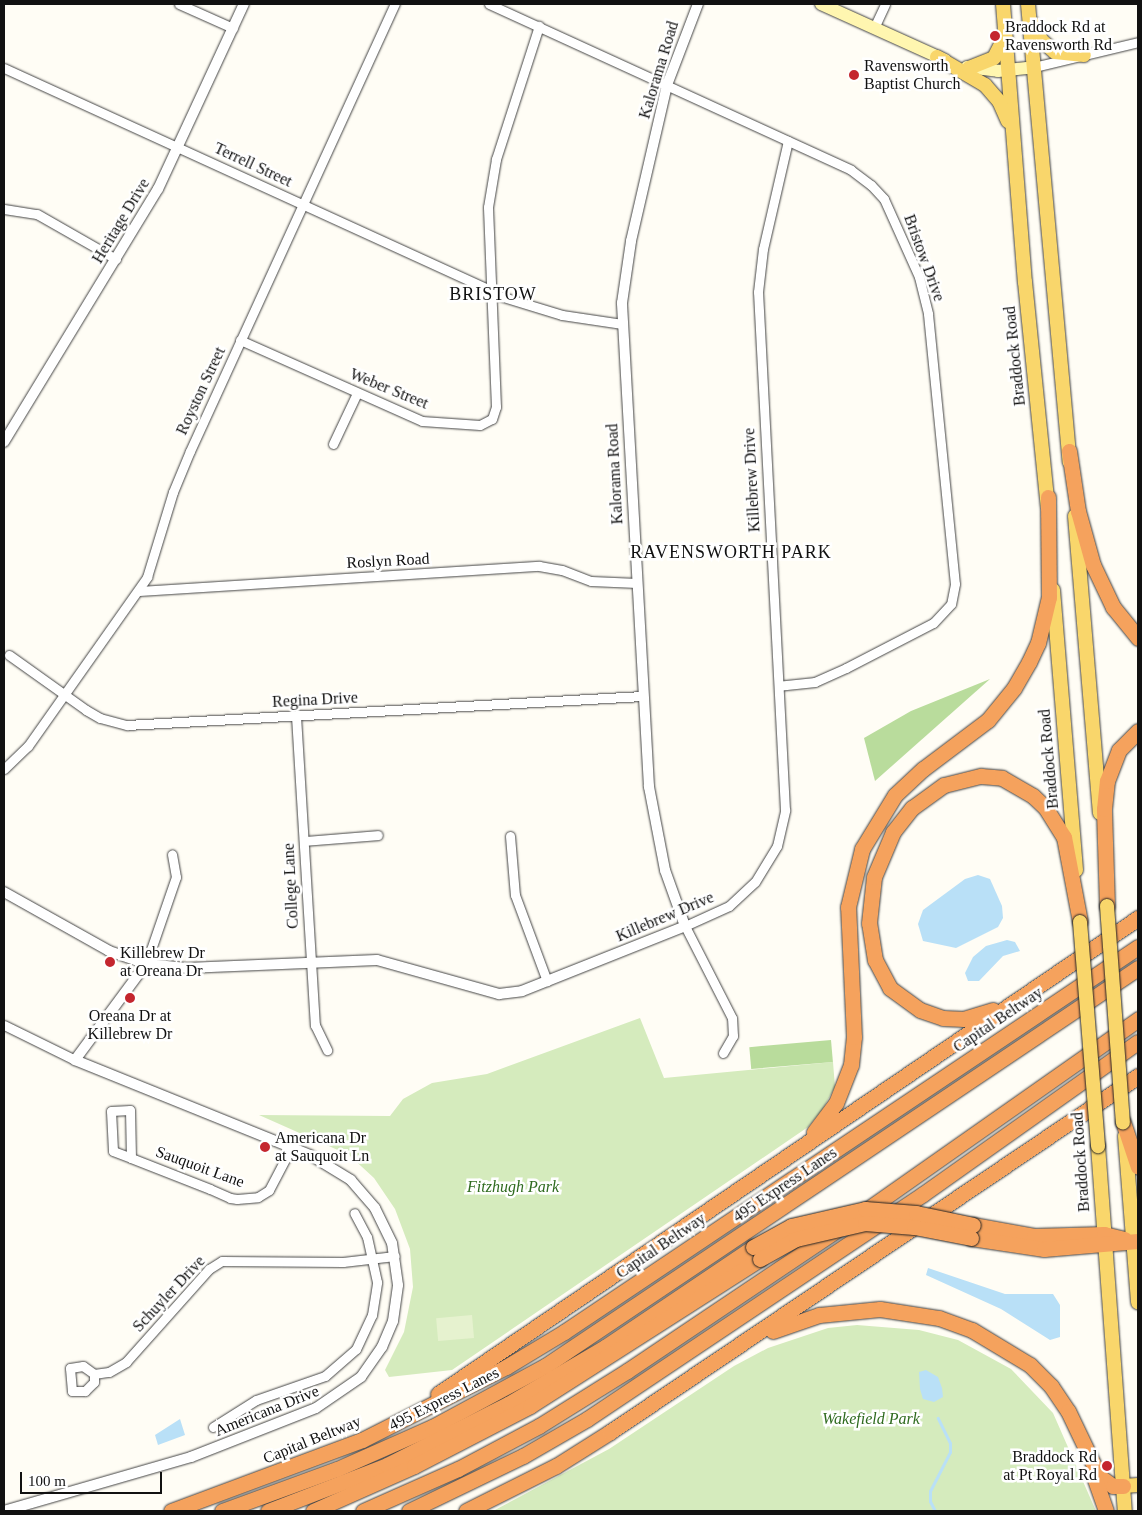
<!DOCTYPE html>
<html>
<head>
<meta charset="utf-8">
<style>
	body { margin:0 }
	#map { position:relative; width:1142px; height:1515px; overflow:hidden; background:#fffdf5; font-family:Georgia,serif }
	div>[style] { position:absolute }
	[style*='--x'] { left:calc(var(--x)*1px); top:calc(var(--y)*1px); width:calc(var(--w)*1px); rotate:calc(var(--a)*1deg) }
	.green>* { inset:0; background:#d5ebbd }
	.forest>* { inset:0; background:#b9dc9c; transform-origin:0 0 }
	.pitch>* { inset:0; background:#e6f2cf; transform-origin:0 0 }
	.water>* { inset:0; background:#b9e0f7 }
	.stream>* { height:3px; margin:-1.5px; padding:0 1.5px; transform-origin:1.5px; border-radius:1.5px; background:#b9e0f7 }
	.roads { filter:drop-shadow(0 0 1px #444) drop-shadow(0 0 1px #444) }
	.minor>* { height:9px; margin:-4.5px; padding:0 4.5px; transform-origin:4.5px; border-radius:4.5px; background:#fff }
	.tertiary>* { height:10px; margin:-5px; padding:0 5px; transform-origin:5px; border-radius:5px; background:#fff }
	.secondary>* { height:12px; margin:-6px; padding:0 6px; transform-origin:6px; border-radius:6px; background:#fff6b0 }
	.primary>* { height:14px; margin:-7px; padding:0 7px; transform-origin:7px; border-radius:7px; background:#f9d66b }
	.motorway>* { height:15px; margin:-7.5px; padding:0 7.5px; transform-origin:7.5px; border-radius:7.5px; background:#f5a25d }
	.bridges { filter:drop-shadow(0 0 1px #222) drop-shadow(0 0 1px #222) }
	.primary-bridge>* { height:14px; margin:-7px; padding:0 7px; transform-origin:7px; border-radius:7px; background:#f9d66b }
	.motorway-bridge>* { height:15px; margin:-7.5px; padding:0 7.5px; transform-origin:7.5px; border-radius:7.5px; background:#f5a25d }
	.dots>* { width:14px; height:14px; translate:-50% -50%; box-sizing:border-box; border:2px solid #fff; border-radius:50% }
	span { translate:-50% -50%; white-space:nowrap; text-align:center; line-height:1.15; -webkit-text-stroke:5px #fff; paint-order:stroke }
	.poi-label { font-size:16px; color:#111 }
	.left { translate:0 -50%; text-align:left }
	.right { translate:-100% -50%; text-align:right }
	.street-label { font-size:16px; color:#111 }
	.park-label { font-size:16px; color:#2f6b1f; font-style:italic }
	.neighbourhood-label { font-size:18px; color:#111; letter-spacing:1px }
	.frame { position:absolute; inset:0; border:5px solid #111; pointer-events:none }
	.scale { position:absolute; left:20px; top:1472px; width:142px; height:22px; box-sizing:border-box; border:2px solid #111; border-top:0; padding-left:6px; font-size:15px; line-height:18px; white-space:nowrap; color:#111; -webkit-text-stroke:4px #fff; paint-order:stroke }
</style>
</head>
<body>
<div id="map">
	<div class="green">
		<div style="clip-path:polygon(640px 1018px,664px 1078px,833px 1062px,835px 1087px,822px 1110px,808px 1127px,452px 1370px,389px 1377px,385px 1370px,404px 1332px,413px 1287px,410px 1249px,395px 1209px,374px 1178px,349px 1155px,259px 1115px,390px 1116px,403px 1099px,432px 1083px,487px 1074px)"></div>
		<div style="clip-path:polygon(857px 1325px,919px 1330px,958px 1340px,1011px 1369px,1053px 1413px,1096px 1511px,493px 1511px,609px 1449px,734px 1366px,768px 1348px,828px 1328px)"></div>
	</div>
	<div class="forest">
		<div style="clip-path:polygon(990px 679px,875px 781px,864px 738px,911px 711px)"></div>
		<div style="left:831px;top:1040px;width:22px;height:82px;rotate:85deg"></div>
	</div>
	<div class="pitch">
		<div style="left:472px;top:1315px;width:23px;height:36px;rotate:85deg"></div>
	</div>
	<div class="water">
		<div style="clip-path:polygon(978px 875px,990px 879px,1002px 906px,1003px 918px,998px 927px,956px 948px,923px 941px,918px 924px,923px 910px,965px 879px)"></div>
		<div style="clip-path:polygon(1007px 940px,1015px 942px,1020px 951px,1003px 956px,979px 981px,968px 981px,965px 973px,973px 957px,986px 946px)"></div>
		<div style="clip-path:polygon(928px 1268px,1005px 1294px,1053px 1294px,1060px 1305px,1060px 1337px,1050px 1340px,1001px 1309px,926px 1275px)"></div>
		<div style="clip-path:polygon(926px 1370px,938px 1377px,942px 1388px,943px 1397px,934px 1402px,923px 1399px,920px 1389px,919px 1372px)"></div>
		<div style="clip-path:polygon(180px 1419px,185px 1435px,158px 1445px,155px 1435px)"></div>
	</div>
	<div class="stream">
		<div style="--x:935;--y:1511;--w:11;--a:-117"></div>
		<div style="--x:930;--y:1501;--w:10;--a:-90"></div>
		<div style="--x:930;--y:1491;--w:44;--a:-62.9"></div>
		<div style="--x:950;--y:1452;--w:9;--a:-90"></div>
		<div style="--x:950;--y:1443;--w:28;--a:-116"></div>
	</div>
	<div class="roads">
		<div class="minor">
			<div style="--x:179;--y:4;--w:59;--a:24"></div>
			<div style="--x:489;--y:4;--w:398;--a:24.6"></div>
			<div style="--x:851;--y:170;--w:25;--a:37"></div>
			<div style="--x:871;--y:185;--w:19;--a:47"></div>
			<div style="--x:884;--y:199;--w:85;--a:65.8"></div>
			<div style="--x:919;--y:277;--w:38;--a:76"></div>
			<div style="--x:928;--y:314;--w:271;--a:84.3"></div>
			<div style="--x:955;--y:584;--w:20;--a:101"></div>
			<div style="--x:951;--y:604;--w:26;--a:133"></div>
			<div style="--x:933;--y:623;--w:98;--a:152.7"></div>
			<div style="--x:846;--y:668;--w:34;--a:156"></div>
			<div style="--x:815;--y:682;--w:36;--a:174"></div>
			<div style="--x:874;--y:28;--w:26;--a:-65"></div>
			<div style="--x:1034;--y:67;--w:107;--a:-13.5"></div>
			<div style="--x:4;--y:68;--w:534;--a:24.55"></div>
			<div style="--x:4;--y:209;--w:33;--a:9"></div>
			<div style="--x:37;--y:214;--w:91;--a:29.7"></div>
			<div style="--x:490;--y:293;--w:75;--a:17"></div>
			<div style="--x:562;--y:315;--w:61;--a:8.5"></div>
			<div style="--x:240;--y:340;--w:199;--a:24"></div>
			<div style="--x:422;--y:421;--w:58;--a:3.9"></div>
			<div style="--x:480;--y:425;--w:13;--a:-27"></div>
			<div style="--x:492;--y:419;--w:13;--a:-72"></div>
			<div style="--x:496;--y:407;--w:200;--a:-92.3"></div>
			<div style="--x:488;--y:207;--w:49;--a:-80.5"></div>
			<div style="--x:496;--y:159;--w:140;--a:-72.1"></div>
			<div style="--x:333;--y:444;--w:56;--a:-64.8"></div>
			<div style="--x:139;--y:591;--w:401;--a:-3.6"></div>
			<div style="--x:539;--y:566;--w:23;--a:10"></div>
			<div style="--x:562;--y:570;--w:31;--a:21"></div>
			<div style="--x:591;--y:581;--w:46;--a:2.5"></div>
			<div style="--x:9;--y:655;--w:95;--a:35.5"></div>
			<div style="--x:86;--y:710;--w:16;--a:30"></div>
			<div style="--x:100;--y:718;--w:28;--a:15"></div>
			<div style="--x:127;--y:725;--w:517;--a:-3.22"></div>
			<div style="--x:296;--y:716;--w:310;--a:86.5"></div>
			<div style="--x:315;--y:1025;--w:28;--a:64"></div>
			<div style="--x:4;--y:769;--w:33;--a:-44"></div>
			<div style="--x:28;--y:746;--w:207;--a:-54.8"></div>
			<div style="--x:147;--y:577;--w:89;--a:-73"></div>
			<div style="--x:173;--y:492;--w:44;--a:-67.5"></div>
			<div style="--x:190;--y:451;--w:492;--a:-65.4"></div>
			<div style="--x:510;--y:836;--w:59;--a:85.2"></div>
			<div style="--x:515;--y:895;--w:92;--a:69.6"></div>
			<div style="--x:304;--y:841;--w:74;--a:-4.6"></div>
			<div style="--x:146;--y:964;--w:92;--a:-71"></div>
			<div style="--x:176;--y:877;--w:23;--a:-100"></div>
			<div style="--x:4;--y:1025;--w:79;--a:26.2"></div>
			<div style="--x:723;--y:1053;--w:20;--a:-60"></div>
			<div style="--x:733;--y:1036;--w:18;--a:-93"></div>
			<div style="--x:732;--y:1018;--w:103;--a:-117.1"></div>
			<div style="--x:685;--y:926;--w:48;--a:-24.4"></div>
			<div style="--x:729;--y:906;--w:35;--a:-43"></div>
			<div style="--x:755;--y:882;--w:42;--a:-58.6"></div>
			<div style="--x:777;--y:846;--w:37;--a:-77"></div>
			<div style="--x:785;--y:810;--w:519;--a:-92.98"></div>
			<div style="--x:758;--y:292;--w:43;--a:-83.4"></div>
			<div style="--x:763;--y:249;--w:111;--a:-77"></div>
			<div style="--x:131;--y:1158;--w:48;--a:-91.2"></div>
			<div style="--x:130;--y:1110;--w:19;--a:177"></div>
			<div style="--x:111;--y:1111;--w:40;--a:87.1"></div>
			<div style="--x:113;--y:1151;--w:19;--a:21"></div>
			<div style="--x:131;--y:1158;--w:85;--a:21.4"></div>
			<div style="--x:210;--y:1189;--w:22;--a:24"></div>
			<div style="--x:230;--y:1198;--w:7;--a:8"></div>
			<div style="--x:237;--y:1199;--w:21;--a:-5"></div>
			<div style="--x:258;--y:1197;--w:13;--a:-32"></div>
			<div style="--x:269;--y:1190;--w:47;--a:-62.4"></div>
			<div style="--x:83;--y:1366;--w:14;--a:36"></div>
			<div style="--x:94;--y:1374;--w:8;--a:90"></div>
			<div style="--x:94;--y:1382;--w:13;--a:135"></div>
			<div style="--x:85;--y:1391;--w:13;--a:180"></div>
			<div style="--x:72;--y:1391;--w:23;--a:-95"></div>
			<div style="--x:70;--y:1368;--w:13;--a:-9"></div>
			<div style="--x:94;--y:1374;--w:15;--a:-8"></div>
			<div style="--x:109;--y:1372;--w:20;--a:-30"></div>
			<div style="--x:126;--y:1362;--w:125;--a:-48.3"></div>
			<div style="--x:209;--y:1269;--w:15;--a:-32"></div>
			<div style="--x:222;--y:1261;--w:121;--a:0.5"></div>
			<div style="--x:343;--y:1262;--w:52;--a:-6.6"></div>
			<div style="--x:213;--y:1427;--w:51;--a:-32.1"></div>
			<div style="--x:256;--y:1400;--w:73;--a:-19.2"></div>
			<div style="--x:325;--y:1376;--w:41;--a:-41.1"></div>
			<div style="--x:356;--y:1349;--w:38;--a:-65"></div>
			<div style="--x:372;--y:1315;--w:33;--a:-81"></div>
			<div style="--x:377;--y:1282;--w:46;--a:-102.5"></div>
			<div style="--x:367;--y:1237;--w:27;--a:-118"></div>
		</div>
		<div class="tertiary">
			<div style="--x:4;--y:442;--w:296;--a:-58.7"></div>
			<div style="--x:158;--y:189;--w:204;--a:-65.1"></div>
			<div style="--x:4;--y:892;--w:120;--a:29.3"></div>
			<div style="--x:109;--y:951;--w:39;--a:19"></div>
			<div style="--x:146;--y:964;--w:41;--a:5.6"></div>
			<div style="--x:187;--y:968;--w:190;--a:-2.4"></div>
			<div style="--x:377;--y:960;--w:127;--a:15.6"></div>
			<div style="--x:499;--y:994;--w:23;--a:-7"></div>
			<div style="--x:522;--y:991;--w:175;--a:-21.7"></div>
			<div style="--x:685;--y:926;--w:59;--a:-109.7"></div>
			<div style="--x:665;--y:870;--w:85;--a:-100.9"></div>
			<div style="--x:649;--y:787;--w:485;--a:-93.2"></div>
			<div style="--x:622;--y:303;--w:63;--a:-81.7"></div>
			<div style="--x:631;--y:241;--w:160;--a:-77"></div>
			<div style="--x:667;--y:85;--w:87;--a:-69.1"></div>
			<div style="--x:4;--y:1511;--w:195;--a:-16.1"></div>
			<div style="--x:191;--y:1457;--w:134;--a:-21.4"></div>
			<div style="--x:316;--y:1408;--w:55;--a:-34.6"></div>
			<div style="--x:361;--y:1377;--w:37;--a:-55"></div>
			<div style="--x:382;--y:1347;--w:28;--a:-67"></div>
			<div style="--x:393;--y:1321;--w:36;--a:-82"></div>
			<div style="--x:398;--y:1285;--w:42;--a:-98.1"></div>
			<div style="--x:392;--y:1243;--w:39;--a:-116"></div>
			<div style="--x:375;--y:1208;--w:37;--a:-131"></div>
			<div style="--x:351;--y:1180;--w:48;--a:-148.6"></div>
			<div style="--x:310;--y:1155;--w:253;--a:-158"></div>
			<div style="--x:75;--y:1060;--w:119;--a:-53.5"></div>
		</div>
		<div class="secondary">
			<div style="--x:821;--y:4;--w:136;--a:24.3"></div>
			<div style="--x:967;--y:67;--w:31;--a:7"></div>
			<div style="--x:998;--y:71;--w:36;--a:-6"></div>
		</div>
		<div class="primary">
			<div style="--x:1003;--y:4;--w:279;--a:85.5"></div>
			<div style="--x:1025;--y:282;--w:227;--a:84.2"></div>
			<div style="--x:1028;--y:4;--w:460;--a:84.8"></div>
			<div style="--x:1033;--y:24;--w:18;--a:63"></div>
			<div style="--x:1041;--y:40;--w:18;--a:41"></div>
			<div style="--x:1055;--y:52;--w:29;--a:6"></div>
			<div style="--x:937;--y:57;--w:56;--a:30.3"></div>
			<div style="--x:985;--y:85;--w:21;--a:49"></div>
			<div style="--x:999;--y:101;--w:22;--a:66"></div>
			<div style="--x:969;--y:68;--w:27;--a:-22"></div>
			<div style="--x:994;--y:58;--w:22;--a:-63"></div>
			<div style="--x:1075;--y:516;--w:298;--a:85.2"></div>
			<div style="--x:1053;--y:590;--w:281;--a:85.3"></div>
			<div style="--x:1125;--y:1136;--w:167;--a:85.5"></div>
			<div style="--x:1098;--y:1146;--w:366;--a:85.8"></div>
			<div style="--x:1123;--y:1486;--w:15;--a:-4"></div>
		</div>
		<div class="motorway">
			<div style="--x:1069;--y:451;--w:61;--a:81.5"></div>
			<div style="--x:1078;--y:511;--w:56;--a:74.5"></div>
			<div style="--x:1093;--y:565;--w:47;--a:64.5"></div>
			<div style="--x:1113;--y:607;--w:40;--a:51"></div>
			<div style="--x:1107;--y:906;--w:97;--a:-91.8"></div>
			<div style="--x:1104;--y:809;--w:28;--a:-84"></div>
			<div style="--x:1107;--y:781;--w:33;--a:-69"></div>
			<div style="--x:1119;--y:750;--w:27;--a:-45"></div>
			<div style="--x:993;--y:1010;--w:30;--a:163"></div>
			<div style="--x:964;--y:1019;--w:21;--a:-177"></div>
			<div style="--x:943;--y:1018;--w:24;--a:-161"></div>
			<div style="--x:920;--y:1010;--w:37;--a:-144"></div>
			<div style="--x:890;--y:988;--w:32;--a:-118"></div>
			<div style="--x:875;--y:960;--w:37;--a:-99"></div>
			<div style="--x:869;--y:923;--w:46;--a:-83.8"></div>
			<div style="--x:874;--y:877;--w:49;--a:-67.1"></div>
			<div style="--x:893;--y:832;--w:31;--a:-52"></div>
			<div style="--x:912;--y:808;--w:39;--a:-36"></div>
			<div style="--x:944;--y:785;--w:38;--a:-14"></div>
			<div style="--x:981;--y:776;--w:21;--a:5"></div>
			<div style="--x:1002;--y:778;--w:36;--a:30"></div>
			<div style="--x:1033;--y:796;--w:16;--a:43"></div>
			<div style="--x:1045;--y:807;--w:36;--a:58"></div>
			<div style="--x:1064;--y:837;--w:86;--a:79.3"></div>
			<div style="--x:1123;--y:1122;--w:47;--a:71.6"></div>
			<div style="--x:814;--y:1132;--w:36;--a:-53"></div>
			<div style="--x:836;--y:1103;--w:41;--a:-68.5"></div>
			<div style="--x:851;--y:1065;--w:28;--a:-84"></div>
			<div style="--x:854;--y:1037;--w:130;--a:-92.6"></div>
			<div style="--x:848;--y:907;--w:60;--a:-76.4"></div>
			<div style="--x:862;--y:849;--w:63;--a:-58.6"></div>
			<div style="--x:895;--y:795;--w:38;--a:-43"></div>
			<div style="--x:923;--y:769;--w:81;--a:-37"></div>
			<div style="--x:988;--y:720;--w:41;--a:-50.9"></div>
			<div style="--x:1014;--y:688;--w:30;--a:-60"></div>
			<div style="--x:1029;--y:662;--w:21;--a:-65"></div>
			<div style="--x:1038;--y:643;--w:47;--a:-76.6"></div>
			<div style="--x:1049;--y:597;--w:100;--a:-90.6"></div>
			<div style="--x:861;--y:1214;--w:339;--a:-35.1"></div>
			<div style="--x:973;--y:1225;--w:62;--a:10.2"></div>
			<div style="--x:1034;--y:1236;--w:70;--a:-1.6"></div>
			<div style="--x:1104;--y:1234;--w:21;--a:14"></div>
			<div style="--x:971;--y:1238;--w:74;--a:8.6"></div>
			<div style="--x:1044;--y:1249;--w:94;--a:-4.9"></div>
			<div style="--x:773;--y:1331;--w:49;--a:-19.2"></div>
			<div style="--x:819;--y:1315;--w:61;--a:-5.6"></div>
			<div style="--x:880;--y:1309;--w:60;--a:8.7"></div>
			<div style="--x:939;--y:1318;--w:35;--a:20"></div>
			<div style="--x:972;--y:1330;--w:68;--a:31.1"></div>
			<div style="--x:1030;--y:1365;--w:30;--a:45"></div>
			<div style="--x:1051;--y:1386;--w:30;--a:56"></div>
			<div style="--x:1068;--y:1411;--w:72;--a:64.5"></div>
			<div style="--x:1099;--y:1476;--w:17;--a:36"></div>
			<div style="--x:1113;--y:1486;--w:10;--a:0"></div>
			<div style="--x:438;--y:1394;--w:847;--a:-34.22"></div>
			<div style="--x:1092;--y:1471;--w:42;--a:70.7"></div>
			<div style="--x:171;--y:1511;--w:204;--a:-20.4"></div>
			<div style="--x:362;--y:1440;--w:161;--a:-26.9"></div>
			<div style="--x:506;--y:1367;--w:68;--a:-31.1"></div>
			<div style="--x:564;--y:1332;--w:691;--a:-33.85"></div>
			<div style="--x:222;--y:1511;--w:122;--a:-20.1"></div>
			<div style="--x:337;--y:1469;--w:104;--a:-23.9"></div>
			<div style="--x:432;--y:1427;--w:128;--a:-28.4"></div>
			<div style="--x:545;--y:1366;--w:714;--a:-33.87"></div>
			<div style="--x:268;--y:1511;--w:128;--a:-21.1"></div>
			<div style="--x:387;--y:1465;--w:136;--a:-26.8"></div>
			<div style="--x:508;--y:1404;--w:113;--a:-30.4"></div>
			<div style="--x:605;--y:1347;--w:179;--a:-34"></div>
			<div style="--x:313;--y:1511;--w:111;--a:-24"></div>
			<div style="--x:414;--y:1466;--w:131;--a:-27.3"></div>
			<div style="--x:530;--y:1406;--w:273;--a:-32.6"></div>
			<div style="--x:363;--y:1511;--w:104;--a:-23.9"></div>
			<div style="--x:458;--y:1469;--w:92;--a:-28"></div>
			<div style="--x:539;--y:1426;--w:104;--a:-32"></div>
			<div style="--x:627;--y:1371;--w:254;--a:-33.9"></div>
			<div style="--x:409;--y:1511;--w:127;--a:-25.8"></div>
			<div style="--x:523;--y:1456;--w:74;--a:-30"></div>
			<div style="--x:587;--y:1419;--w:404;--a:-33.8"></div>
			<div style="--x:923;--y:1194;--w:263;--a:-35.3"></div>
			<div style="--x:466;--y:1511;--w:101;--a:-26.6"></div>
			<div style="--x:556;--y:1466;--w:64;--a:-32.2"></div>
			<div style="--x:610;--y:1432;--w:637;--a:-33.99"></div>
		</div>
	</div>
	<div class="bridges">
		<div class="primary-bridge">
			<div style="--x:1107;--y:906;--w:217;--a:85.8"></div>
			<div style="--x:1080;--y:922;--w:225;--a:85.4"></div>
		</div>
		<div class="motorway-bridge">
			<div style="--x:753;--y:1247;--w:43;--a:-28.9"></div>
			<div style="--x:791;--y:1226;--w:76;--a:-12.9"></div>
			<div style="--x:865;--y:1209;--w:51;--a:4.5"></div>
			<div style="--x:916;--y:1213;--w:58;--a:11.9"></div>
			<div style="--x:760;--y:1259;--w:41;--a:-29.1"></div>
			<div style="--x:796;--y:1239;--w:71;--a:-13.1"></div>
			<div style="--x:865;--y:1223;--w:49;--a:4.7"></div>
			<div style="--x:914;--y:1227;--w:58;--a:10.9"></div>
		</div>
	</div>
	<div class="dots">
		<div style="left:995px;top:36px;background:#c4262e"></div>
		<div style="left:854px;top:75px;background:#c4262e"></div>
		<div style="left:110px;top:962px;background:#c4262e"></div>
		<div style="left:130px;top:998px;background:#c4262e"></div>
		<div style="left:265px;top:1147px;background:#c4262e"></div>
		<div style="left:1107px;top:1466px;background:#c4262e"></div>
	</div>
	<div class="poi-label">
		<span class="left" style="left:1005px;top:36px">Braddock Rd at<br>Ravensworth Rd</span>
		<span class="left" style="left:864px;top:75px">Ravensworth<br>Baptist Church</span>
		<span class="left" style="left:120px;top:962px">Killebrew Dr<br>at Oreana Dr</span>
		<span style="left:130px;top:1025px">Oreana Dr at<br>Killebrew Dr</span>
		<span class="left" style="left:275px;top:1147px">Americana Dr<br>at Sauquoit Ln</span>
		<span class="right" style="left:1097px;top:1466px">Braddock Rd<br>at Pt Royal Rd</span>
	</div>
	<div class="street-label">
		<span style="left:659px;top:70px;rotate:-73deg">Kalorama Road</span>
		<span style="left:253px;top:165px;rotate:25deg">Terrell Street</span>
		<span style="left:121px;top:221px;rotate:-59deg">Heritage Drive</span>
		<span style="left:924px;top:258px;rotate:70deg">Bristow Drive</span>
		<span style="left:1015px;top:356px;rotate:-96deg">Braddock Road</span>
		<span style="left:389px;top:389px;rotate:22deg">Weber Street</span>
		<span style="left:201px;top:391px;rotate:-65deg">Royston Street</span>
		<span style="left:615px;top:474px;rotate:-93deg">Kalorama Road</span>
		<span style="left:752px;top:480px;rotate:-93deg">Killebrew Drive</span>
		<span style="left:388px;top:561px;rotate:-3deg">Roslyn Road</span>
		<span style="left:315px;top:700px;rotate:-3deg">Regina Drive</span>
		<span style="left:1049px;top:759px;rotate:-95deg">Braddock Road</span>
		<span style="left:291px;top:886px;rotate:-93deg">College Lane</span>
		<span style="left:665px;top:917px;rotate:-23deg">Killebrew Drive</span>
		<span style="left:998px;top:1020px;rotate:-34deg">Capital Beltway</span>
		<span style="left:1081px;top:1162px;rotate:-94deg">Braddock Road</span>
		<span style="left:200px;top:1167px;rotate:20deg">Sauquoit Lane</span>
		<span style="left:785px;top:1185px;rotate:-34deg">495 Express Lanes</span>
		<span style="left:661px;top:1246px;rotate:-34deg">Capital Beltway</span>
		<span style="left:169px;top:1294px;rotate:-47deg">Schuyler Drive</span>
		<span style="left:444px;top:1399px;rotate:-27deg">495 Express Lanes</span>
		<span style="left:267px;top:1411px;rotate:-22deg">Americana Drive</span>
		<span style="left:312px;top:1440px;rotate:-22deg">Capital Beltway</span>
	</div>
	<div class="park-label">
		<span style="left:513px;top:1187px">Fitzhugh Park</span>
		<span style="left:871px;top:1419px">Wakefield Park</span>
	</div>
	<div class="neighbourhood-label">
		<span style="left:493px;top:294px">BRISTOW</span>
		<span style="left:731px;top:552px">RAVENSWORTH PARK</span>
	</div>
	<div class="frame"></div>
	<div class="scale">100 m</div>
</div>
</body>
</html>
